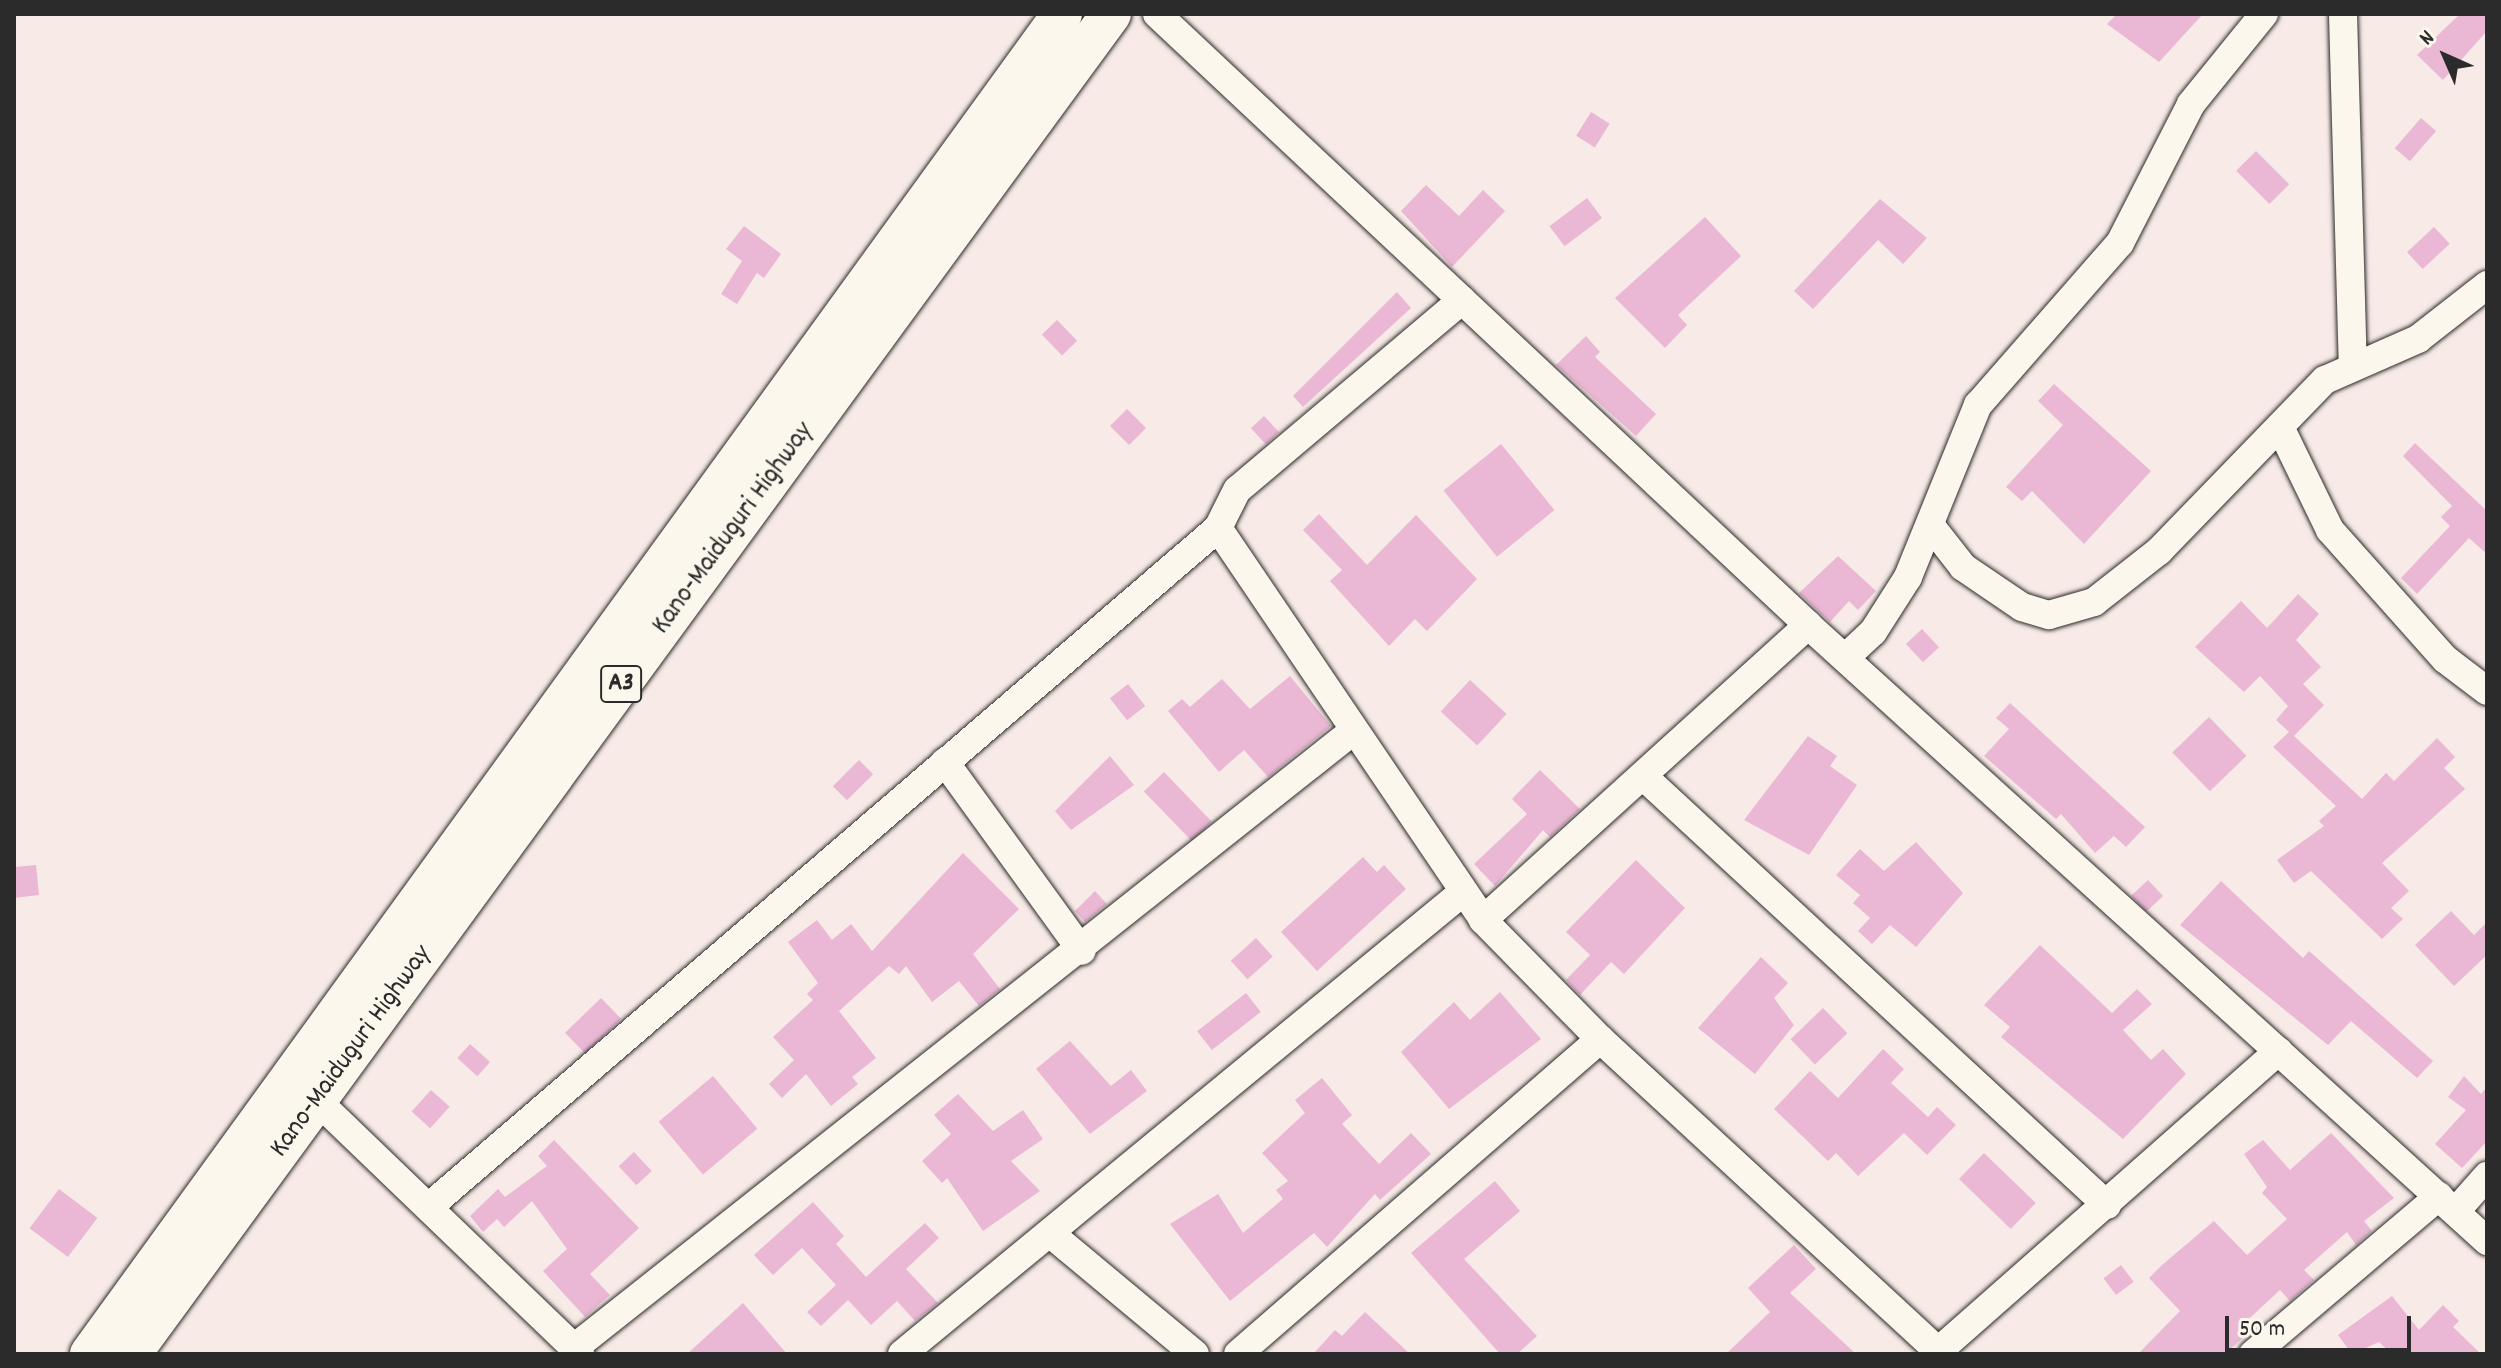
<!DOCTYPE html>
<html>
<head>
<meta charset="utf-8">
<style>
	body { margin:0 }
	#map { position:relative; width:2501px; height:1368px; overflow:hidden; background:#f8eae7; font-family:Dekko,sans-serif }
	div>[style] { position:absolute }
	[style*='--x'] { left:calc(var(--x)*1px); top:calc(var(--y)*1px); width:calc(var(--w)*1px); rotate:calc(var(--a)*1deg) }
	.building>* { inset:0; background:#eab8d5; transform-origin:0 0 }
	.roads { filter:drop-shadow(0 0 2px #2b2b2b) drop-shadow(0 0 2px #2b2b2b) }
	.minor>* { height:28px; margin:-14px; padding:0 14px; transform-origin:14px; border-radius:14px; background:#fbf7ec }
	.highway>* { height:40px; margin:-20px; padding:0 20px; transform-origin:20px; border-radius:20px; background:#fbf7ec }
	span { translate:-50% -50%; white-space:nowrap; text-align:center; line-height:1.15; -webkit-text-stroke:6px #fbf7ec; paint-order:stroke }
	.shield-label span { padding:2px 6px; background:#fbf7ec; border:2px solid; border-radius:6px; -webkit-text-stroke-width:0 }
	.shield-label { font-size:26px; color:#2b2b2b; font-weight:700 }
	.street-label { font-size:28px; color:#2b2b2b }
	.frame { position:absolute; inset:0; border:16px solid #2b2b2b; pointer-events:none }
	.north { position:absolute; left:2405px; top:16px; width:80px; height:80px; -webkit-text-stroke:6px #fbf7ec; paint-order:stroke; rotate:315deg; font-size:22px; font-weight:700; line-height:32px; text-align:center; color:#2b2b2b }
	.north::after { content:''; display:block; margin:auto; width:28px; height:36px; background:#2b2b2b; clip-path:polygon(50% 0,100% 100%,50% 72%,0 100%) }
	.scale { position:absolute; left:2225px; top:1316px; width:186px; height:36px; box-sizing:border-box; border:4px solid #2b2b2b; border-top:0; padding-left:10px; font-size:24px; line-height:28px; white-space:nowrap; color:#2b2b2b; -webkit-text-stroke:6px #fbf7ec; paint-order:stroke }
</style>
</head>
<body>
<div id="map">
	<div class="building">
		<div style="clip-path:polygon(2117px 14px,2203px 14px,2159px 62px,2107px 24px)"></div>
		<div style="clip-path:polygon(2460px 14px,2487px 14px,2487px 31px,2443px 80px,2417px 55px)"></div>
		<div style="left:1591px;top:112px;width:22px;height:28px;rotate:32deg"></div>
		<div style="left:2421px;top:118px;width:20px;height:40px;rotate:41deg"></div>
		<div style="left:2256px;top:151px;width:47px;height:28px;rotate:45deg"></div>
		<div style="clip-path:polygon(1426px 185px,1459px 216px,1483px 190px,1505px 211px,1452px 267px,1401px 211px)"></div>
		<div style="left:1587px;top:198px;width:25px;height:47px;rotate:53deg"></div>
		<div style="clip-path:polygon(1880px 199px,1927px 238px,1903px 264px,1878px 240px,1813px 309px,1794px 291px)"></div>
		<div style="clip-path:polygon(1705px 217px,1741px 256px,1678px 315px,1687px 325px,1665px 348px,1615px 298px)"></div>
		<div style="clip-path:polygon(744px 226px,781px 254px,764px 278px,757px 273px,737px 304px,721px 294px,742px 261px,726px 249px)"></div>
		<div style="left:2434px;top:227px;width:23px;height:37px;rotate:47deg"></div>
		<div style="clip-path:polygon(1397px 292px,1411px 308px,1303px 407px,1293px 396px)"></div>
		<div style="left:1057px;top:320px;width:29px;height:21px;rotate:46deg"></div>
		<div style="clip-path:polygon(1586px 336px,1600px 352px,1595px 357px,1656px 414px,1636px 436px,1556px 365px)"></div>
		<div style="clip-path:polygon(2054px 384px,2151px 471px,2084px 544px,2032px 491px,2022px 501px,2006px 487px,2063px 425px,2038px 401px)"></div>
		<div style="left:1127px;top:409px;width:27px;height:24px;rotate:45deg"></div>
		<div style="left:1264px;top:416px;width:22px;height:18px;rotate:47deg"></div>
		<div style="clip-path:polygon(2415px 443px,2487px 511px,2487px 554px,2469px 538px,2417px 594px,2401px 578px,2450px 526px,2441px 517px,2452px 506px,2403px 456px)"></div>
		<div style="left:1501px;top:444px;width:85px;height:74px;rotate:51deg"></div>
		<div style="clip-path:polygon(1319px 514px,1367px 565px,1416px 515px,1477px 579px,1427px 631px,1415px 619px,1389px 646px,1330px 581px,1342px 570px,1303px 530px)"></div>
		<div style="clip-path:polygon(1838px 556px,1876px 591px,1858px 610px,1849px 601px,1830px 622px,1799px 593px)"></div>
		<div style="clip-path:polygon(2298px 594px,2319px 614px,2296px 640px,2321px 667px,2303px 684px,2324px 705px,2294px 736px,2362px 799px,2386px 773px,2394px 781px,2437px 738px,2455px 757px,2444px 768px,2465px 789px,2382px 863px,2409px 891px,2391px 908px,2403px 919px,2382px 939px,2311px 871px,2294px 883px,2277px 860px,2324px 826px,2319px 821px,2336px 806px,2273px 747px,2289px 732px,2276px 720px,2288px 706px,2260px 676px,2244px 692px,2195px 647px,2241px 601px,2267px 628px)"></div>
		<div style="left:1922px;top:629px;width:25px;height:22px;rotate:47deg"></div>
		<div style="clip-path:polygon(1290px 676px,1331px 726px,1268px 777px,1244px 750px,1219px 772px,1168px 711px,1182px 699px,1190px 707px,1222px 679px,1250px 709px)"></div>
		<div style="left:1470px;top:680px;width:50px;height:43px;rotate:43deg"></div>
		<div style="left:1128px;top:684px;width:28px;height:23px;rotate:52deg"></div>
		<div style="clip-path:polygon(2010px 703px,2145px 827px,2126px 847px,2114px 836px,2095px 853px,2061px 814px,2056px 819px,1984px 756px,2009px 729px,1996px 718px)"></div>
		<div style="left:2209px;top:717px;width:54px;height:51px;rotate:46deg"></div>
		<div style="clip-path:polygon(1808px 736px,1837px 756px,1830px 766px,1857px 785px,1809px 855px,1744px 820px)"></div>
		<div style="clip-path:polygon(1110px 756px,1134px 785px,1071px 830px,1055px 811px)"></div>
		<div style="left:859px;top:760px;width:20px;height:37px;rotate:45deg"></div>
		<div style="clip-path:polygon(1540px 770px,1580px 809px,1550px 837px,1543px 830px,1495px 886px,1474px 864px,1527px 814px,1512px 799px)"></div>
		<div style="left:1164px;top:772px;width:69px;height:28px;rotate:46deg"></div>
		<div style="clip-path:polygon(1916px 842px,1963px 893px,1916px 947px,1890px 925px,1872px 944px,1858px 931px,1870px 918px,1853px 903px,1860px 895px,1836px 875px,1860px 849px,1884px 871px)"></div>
		<div style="clip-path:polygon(963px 853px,1019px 909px,973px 954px,1000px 989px,979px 1006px,959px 981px,932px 1002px,906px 966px,899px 974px,889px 966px,839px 1011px,876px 1058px,852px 1077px,858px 1084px,831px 1106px,806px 1074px,782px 1098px,769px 1084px,794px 1060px,773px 1037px,813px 1000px,807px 994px,818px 983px,788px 942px,817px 920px,832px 940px,851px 924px,872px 951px)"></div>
		<div style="clip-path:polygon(1363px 857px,1377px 872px,1384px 865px,1406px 889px,1317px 971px,1281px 932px)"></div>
		<div style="clip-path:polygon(1636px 860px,1685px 908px,1624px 974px,1611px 962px,1580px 995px,1566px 980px,1590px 955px,1566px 932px)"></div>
		<div style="clip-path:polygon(36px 865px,39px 895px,14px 898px,14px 867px)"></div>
		<div style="left:2148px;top:880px;width:22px;height:23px;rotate:47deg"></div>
		<div style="clip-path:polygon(2221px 881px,2303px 958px,2309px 951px,2433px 1061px,2417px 1078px,2351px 1021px,2328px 1045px,2180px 925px)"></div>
		<div style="clip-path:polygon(1095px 891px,1107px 904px,1085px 922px,1075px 911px)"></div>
		<div style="clip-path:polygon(2451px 911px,2474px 935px,2487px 922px,2487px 955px,2454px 986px,2415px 945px)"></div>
		<div style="left:1256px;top:938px;width:25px;height:34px;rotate:48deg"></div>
		<div style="clip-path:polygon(2040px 945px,2112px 1013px,2137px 989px,2152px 1004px,2123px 1030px,2151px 1060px,2163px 1049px,2186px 1074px,2123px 1139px,2001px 1037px,2010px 1027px,1984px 1005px)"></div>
		<div style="clip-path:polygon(1761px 957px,1788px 983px,1774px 998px,1794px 1025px,1755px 1074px,1698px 1028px)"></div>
		<div style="clip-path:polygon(1500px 992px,1541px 1039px,1449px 1109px,1401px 1052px,1454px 1002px,1470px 1020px)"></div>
		<div style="left:1246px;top:993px;width:24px;height:62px;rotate:52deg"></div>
		<div style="left:601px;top:998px;width:29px;height:50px;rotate:46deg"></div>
		<div style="left:1823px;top:1008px;width:35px;height:45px;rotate:46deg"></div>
		<div style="clip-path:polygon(1070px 1041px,1111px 1086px,1131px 1070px,1147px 1091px,1090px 1134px,1036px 1069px)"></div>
		<div style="left:470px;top:1044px;width:27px;height:19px;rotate:42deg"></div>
		<div style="clip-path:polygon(1883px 1049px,1904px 1069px,1891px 1083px,1928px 1117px,1937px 1107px,1956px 1125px,1927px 1155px,1904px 1133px,1858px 1176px,1836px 1153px,1828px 1161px,1774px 1109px,1810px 1071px,1838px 1098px)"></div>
		<div style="left:713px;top:1076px;width:69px;height:71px;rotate:50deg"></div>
		<div style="clip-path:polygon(2464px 1076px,2481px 1094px,2487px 1087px,2487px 1141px,2462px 1168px,2435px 1144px,2466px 1110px,2448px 1097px)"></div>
		<div style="clip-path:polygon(1322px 1078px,1352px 1115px,1342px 1124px,1379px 1164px,1411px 1133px,1431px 1154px,1380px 1200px,1375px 1194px,1327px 1247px,1314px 1233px,1230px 1301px,1170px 1224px,1218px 1194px,1243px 1233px,1283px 1199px,1276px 1190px,1288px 1181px,1262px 1153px,1305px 1113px,1295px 1100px)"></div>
		<div style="left:431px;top:1090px;width:25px;height:29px;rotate:42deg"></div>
		<div style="clip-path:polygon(958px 1094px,993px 1131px,1023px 1110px,1043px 1139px,1011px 1161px,1040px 1191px,983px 1231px,947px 1178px,942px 1183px,922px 1161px,951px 1134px,934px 1115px)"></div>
		<div style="clip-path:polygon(2331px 1133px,2394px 1198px,2364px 1221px,2372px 1231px,2356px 1245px,2347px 1232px,2304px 1270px,2314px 1280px,2290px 1301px,2280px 1290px,2240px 1327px,2247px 1334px,2225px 1354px,2138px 1354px,2180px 1311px,2149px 1278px,2162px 1265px,2214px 1221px,2247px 1255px,2287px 1219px,2262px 1193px,2267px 1187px,2244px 1154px,2263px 1140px,2290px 1170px)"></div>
		<div style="clip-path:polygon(554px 1140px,639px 1228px,590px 1274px,610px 1295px,585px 1317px,543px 1271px,567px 1249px,532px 1201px,504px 1227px,497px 1219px,483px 1232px,470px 1216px,498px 1189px,505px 1197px,547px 1166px,538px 1156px)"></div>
		<div style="left:634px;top:1152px;width:26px;height:21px;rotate:47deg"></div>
		<div style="left:1984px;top:1153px;width:72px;height:36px;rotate:44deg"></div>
		<div style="clip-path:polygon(1495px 1181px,1520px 1211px,1464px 1259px,1537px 1336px,1517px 1354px,1500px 1354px,1411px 1253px)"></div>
		<div style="left:59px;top:1189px;width:48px;height:49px;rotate:37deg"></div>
		<div style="clip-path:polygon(813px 1202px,844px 1236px,836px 1244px,866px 1277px,925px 1223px,939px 1238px,906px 1269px,938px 1303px,915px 1321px,897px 1301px,871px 1325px,848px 1300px,821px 1326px,807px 1312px,836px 1285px,802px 1248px,773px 1275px,754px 1255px)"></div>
		<div style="clip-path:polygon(1794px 1245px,1816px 1269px,1790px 1293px,1856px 1354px,1726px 1354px,1770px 1312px,1748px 1288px)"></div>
		<div style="left:2121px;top:1265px;width:21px;height:22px;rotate:53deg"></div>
		<div style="clip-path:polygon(2392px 1296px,2419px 1330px,2443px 1305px,2459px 1321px,2453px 1327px,2481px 1354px,2392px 1354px,2379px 1342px,2352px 1354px,2338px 1335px)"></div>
		<div style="clip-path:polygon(743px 1303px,787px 1354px,687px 1354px)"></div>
		<div style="clip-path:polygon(1365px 1312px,1410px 1354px,1313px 1354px,1335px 1330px,1342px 1336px)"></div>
	</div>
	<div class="roads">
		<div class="minor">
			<div style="--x:1157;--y:14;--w:893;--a:43.18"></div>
			<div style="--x:1808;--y:625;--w:917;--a:42.21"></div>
			<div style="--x:2343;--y:14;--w:350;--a:88.4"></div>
			<div style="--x:1462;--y:300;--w:294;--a:139.8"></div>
			<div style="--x:1237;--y:490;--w:42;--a:116.6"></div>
			<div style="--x:1218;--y:528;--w:473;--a:55.9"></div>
			<div style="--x:1483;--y:920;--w:167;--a:45.5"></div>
			<div style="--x:1600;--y:1039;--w:460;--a:42.7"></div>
			<div style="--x:2280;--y:427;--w:114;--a:64.1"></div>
			<div style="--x:2330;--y:530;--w:173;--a:48.3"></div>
			<div style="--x:2445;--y:659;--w:53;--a:37.3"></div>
			<div style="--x:1931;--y:526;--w:52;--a:52"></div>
			<div style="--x:1963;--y:567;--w:71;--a:34.1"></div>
			<div style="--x:2022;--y:607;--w:28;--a:17"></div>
			<div style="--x:2049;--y:615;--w:47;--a:-16.1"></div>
			<div style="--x:2094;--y:602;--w:83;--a:-38.1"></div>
			<div style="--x:2159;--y:551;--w:238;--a:-45.9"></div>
			<div style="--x:2325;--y:380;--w:102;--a:-23.8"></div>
			<div style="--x:2418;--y:339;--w:88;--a:-38"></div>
			<div style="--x:1845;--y:658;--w:38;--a:-43"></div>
			<div style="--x:1873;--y:632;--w:65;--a:-57.5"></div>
			<div style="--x:1908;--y:577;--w:186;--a:-67.9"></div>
			<div style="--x:1978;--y:405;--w:215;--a:-48.8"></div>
			<div style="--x:2120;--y:243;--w:156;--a:-62.9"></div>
			<div style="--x:2191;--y:104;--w:116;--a:-51"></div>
			<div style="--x:945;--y:762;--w:233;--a:54.1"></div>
			<div style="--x:1643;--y:776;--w:632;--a:42.76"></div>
			<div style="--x:1483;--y:920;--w:439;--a:-42.2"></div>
			<div style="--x:304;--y:1088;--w:383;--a:43.9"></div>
			<div style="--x:431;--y:1205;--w:1038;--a:-40.7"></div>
			<div style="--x:2456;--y:1211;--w:47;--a:-48.5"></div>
			<div style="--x:1052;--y:1235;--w:186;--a:39.8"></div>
			<div style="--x:574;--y:1348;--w:994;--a:-38.38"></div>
			<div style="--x:902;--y:1354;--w:727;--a:-39.47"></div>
			<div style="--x:1238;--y:1354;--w:480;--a:-41"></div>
			<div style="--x:1935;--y:1354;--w:458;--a:-41.4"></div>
			<div style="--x:2253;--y:1354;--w:244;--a:-40.3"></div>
		</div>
		<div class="highway">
			<div style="--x:90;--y:1354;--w:1655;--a:-54.04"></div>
			<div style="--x:131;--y:1354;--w:1660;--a:-53.82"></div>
		</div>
	</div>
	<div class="shield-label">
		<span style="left:621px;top:684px">A3</span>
	</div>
	<div class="street-label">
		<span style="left:734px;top:529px;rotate:-54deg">Kano-Maiduguri Highway</span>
		<span style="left:352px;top:1052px;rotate:-54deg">Kano-Maiduguri Highway</span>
	</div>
	<div class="frame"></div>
	<div class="north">N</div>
	<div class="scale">50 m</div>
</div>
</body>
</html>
